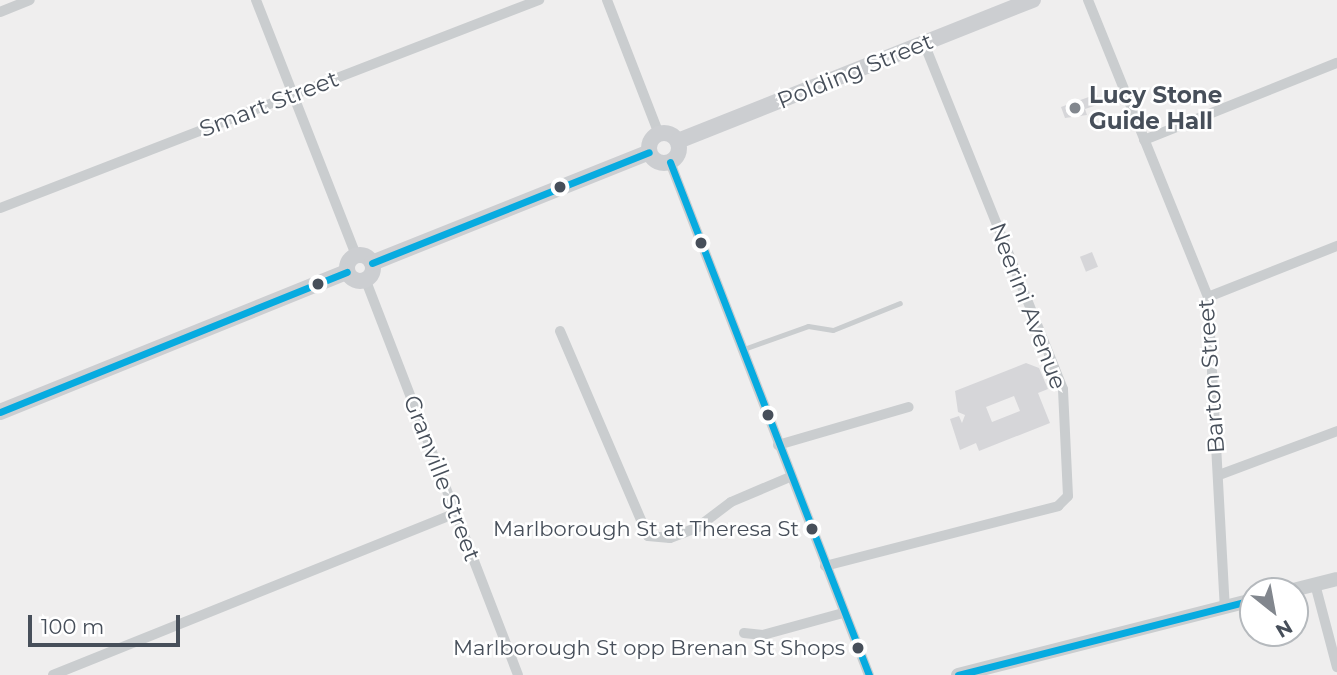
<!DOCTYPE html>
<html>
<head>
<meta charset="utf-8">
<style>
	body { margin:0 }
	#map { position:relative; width:1337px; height:675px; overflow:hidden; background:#efeeee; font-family:Montserrat,sans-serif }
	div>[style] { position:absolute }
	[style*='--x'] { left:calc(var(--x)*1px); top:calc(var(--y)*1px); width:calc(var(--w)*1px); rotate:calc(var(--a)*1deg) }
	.building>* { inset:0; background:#d6d6d9; transform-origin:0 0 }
	.service>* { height:5px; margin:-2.5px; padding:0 2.5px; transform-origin:2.5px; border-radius:2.5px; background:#cacdcf }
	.minor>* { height:10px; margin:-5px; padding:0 5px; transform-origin:5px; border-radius:5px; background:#cacdcf }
	.tertiary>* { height:14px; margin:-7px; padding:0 7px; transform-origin:7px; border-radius:7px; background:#cacdcf }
	.secondary>* { height:16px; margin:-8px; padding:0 8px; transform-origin:8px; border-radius:8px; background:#ccced1 }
	.secondary>.ring { margin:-8px; padding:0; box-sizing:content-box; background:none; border:16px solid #ccced1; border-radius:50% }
	.bus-1>* { height:7px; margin:-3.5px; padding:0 3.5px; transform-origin:3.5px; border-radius:3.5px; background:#07abe0 }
	.dots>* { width:19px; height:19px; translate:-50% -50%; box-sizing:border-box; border:4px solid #fff; border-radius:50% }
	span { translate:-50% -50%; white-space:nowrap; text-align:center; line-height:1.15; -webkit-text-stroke:5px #fff; paint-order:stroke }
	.bus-label { font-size:21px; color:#474f5a }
	.right { translate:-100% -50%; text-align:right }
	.street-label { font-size:23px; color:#474f5a }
	.poi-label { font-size:23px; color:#474f5a; font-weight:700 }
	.left { translate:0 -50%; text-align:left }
	.north { position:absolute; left:1239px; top:577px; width:70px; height:70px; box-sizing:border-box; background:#fff; border:2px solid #b5b9bd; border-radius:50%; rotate:149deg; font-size:19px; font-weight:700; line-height:28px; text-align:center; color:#474f5a }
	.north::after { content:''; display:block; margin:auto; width:24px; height:32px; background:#82878e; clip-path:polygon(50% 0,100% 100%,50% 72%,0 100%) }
	.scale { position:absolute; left:28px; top:615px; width:152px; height:32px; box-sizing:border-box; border:4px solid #474f5a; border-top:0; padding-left:9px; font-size:21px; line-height:24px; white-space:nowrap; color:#474f5a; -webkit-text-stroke:5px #fff; paint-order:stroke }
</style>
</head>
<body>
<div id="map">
	<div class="building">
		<div style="clip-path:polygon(1097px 94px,1100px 104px,1085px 109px,1087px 115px,1065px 118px,1061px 107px)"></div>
		<div style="left:1092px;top:252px;width:16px;height:13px;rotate:68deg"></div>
		<div style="clip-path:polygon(evenodd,1026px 363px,1039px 368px,1048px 389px,1038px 393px,1050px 423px,979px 451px,976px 443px,960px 450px,950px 419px,959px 416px,962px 423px,965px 415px,958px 412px,955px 391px,1026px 363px,1014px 396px,1020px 411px,992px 422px,986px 407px,1014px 396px)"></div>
	</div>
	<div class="service">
		<div style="--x:741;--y:350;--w:71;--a:-19.7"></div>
		<div style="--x:808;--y:326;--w:25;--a:9"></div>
		<div style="--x:833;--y:330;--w:72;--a:-21.9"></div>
	</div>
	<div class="minor">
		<div style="--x:256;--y:0;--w:274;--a:68.6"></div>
		<div style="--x:607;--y:0;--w:144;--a:68.8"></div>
		<div style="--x:1088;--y:0;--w:320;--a:68"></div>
		<div style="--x:1208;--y:297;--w:311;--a:86.9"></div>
		<div style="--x:0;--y:12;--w:32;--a:-22"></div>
		<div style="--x:1144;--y:140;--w:208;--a:-21.8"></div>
		<div style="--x:670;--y:162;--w:550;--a:68.8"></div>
		<div style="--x:0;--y:208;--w:578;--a:-21.1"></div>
		<div style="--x:366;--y:281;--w:422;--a:68.9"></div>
		<div style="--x:1208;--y:297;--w:139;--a:-21.6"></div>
		<div style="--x:560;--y:331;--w:223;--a:66.8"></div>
		<div style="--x:648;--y:536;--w:22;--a:5"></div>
		<div style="--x:670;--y:538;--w:30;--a:-21"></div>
		<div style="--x:698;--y:527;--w:41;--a:-37.1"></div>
		<div style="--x:731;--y:502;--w:64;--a:-23"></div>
		<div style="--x:778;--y:445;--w:136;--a:-16.2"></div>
		<div style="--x:1219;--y:475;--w:126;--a:-20.4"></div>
		<div style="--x:825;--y:566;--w:241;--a:-14.4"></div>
		<div style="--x:1058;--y:506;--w:14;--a:-45"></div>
		<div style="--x:1068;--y:496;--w:107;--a:-92.7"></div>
		<div style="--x:1063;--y:389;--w:373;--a:-111.9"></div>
		<div style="--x:1315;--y:584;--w:86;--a:75.2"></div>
		<div style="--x:744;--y:633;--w:19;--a:6"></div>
		<div style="--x:763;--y:635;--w:83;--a:-15.4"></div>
		<div style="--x:53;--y:675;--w:434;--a:-21.9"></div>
	</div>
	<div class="tertiary">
		<div style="--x:1289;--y:591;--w:49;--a:-14"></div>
		<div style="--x:958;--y:675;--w:304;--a:-14.3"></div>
	</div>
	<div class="secondary">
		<div class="ring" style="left:649px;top:133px;width:14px;height:14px"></div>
		<div style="--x:678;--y:141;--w:382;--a:-21.7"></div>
		<div class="ring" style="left:347px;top:255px;width:10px;height:10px"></div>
		<div style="--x:372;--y:263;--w:298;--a:-21.8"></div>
		<div style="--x:0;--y:412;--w:374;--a:-22"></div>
	</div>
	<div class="bus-1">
		<div style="--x:670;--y:162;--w:550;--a:68.8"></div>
		<div style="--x:372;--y:263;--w:298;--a:-21.8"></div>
		<div style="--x:0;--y:412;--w:374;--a:-22"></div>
		<div style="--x:958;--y:675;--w:304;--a:-14.3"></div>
	</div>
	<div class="dots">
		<div style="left:1075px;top:108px;background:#82878e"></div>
		<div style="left:560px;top:187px;background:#474f5a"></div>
		<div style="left:701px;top:243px;background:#474f5a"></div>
		<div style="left:318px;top:284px;background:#474f5a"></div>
		<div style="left:768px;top:415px;background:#474f5a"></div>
		<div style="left:812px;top:529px;background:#474f5a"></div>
		<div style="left:858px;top:648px;background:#474f5a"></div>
	</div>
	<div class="bus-label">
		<span class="right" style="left:799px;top:529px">Marlborough St at Theresa St</span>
		<span class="right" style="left:845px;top:648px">Marlborough St opp Brenan St Shops</span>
	</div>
	<div class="street-label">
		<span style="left:855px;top:71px;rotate:-22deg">Polding Street</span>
		<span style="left:269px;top:104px;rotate:-21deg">Smart Street</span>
		<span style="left:1028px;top:306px;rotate:69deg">Neerini Avenue</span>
		<span style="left:1211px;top:376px;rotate:-94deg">Barton Street</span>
		<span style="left:442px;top:478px;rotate:69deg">Granville Street</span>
	</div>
	<div class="poi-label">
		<span class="left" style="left:1089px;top:108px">Lucy Stone<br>Guide Hall</span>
	</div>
	<div class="north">N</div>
	<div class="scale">100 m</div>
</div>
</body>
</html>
